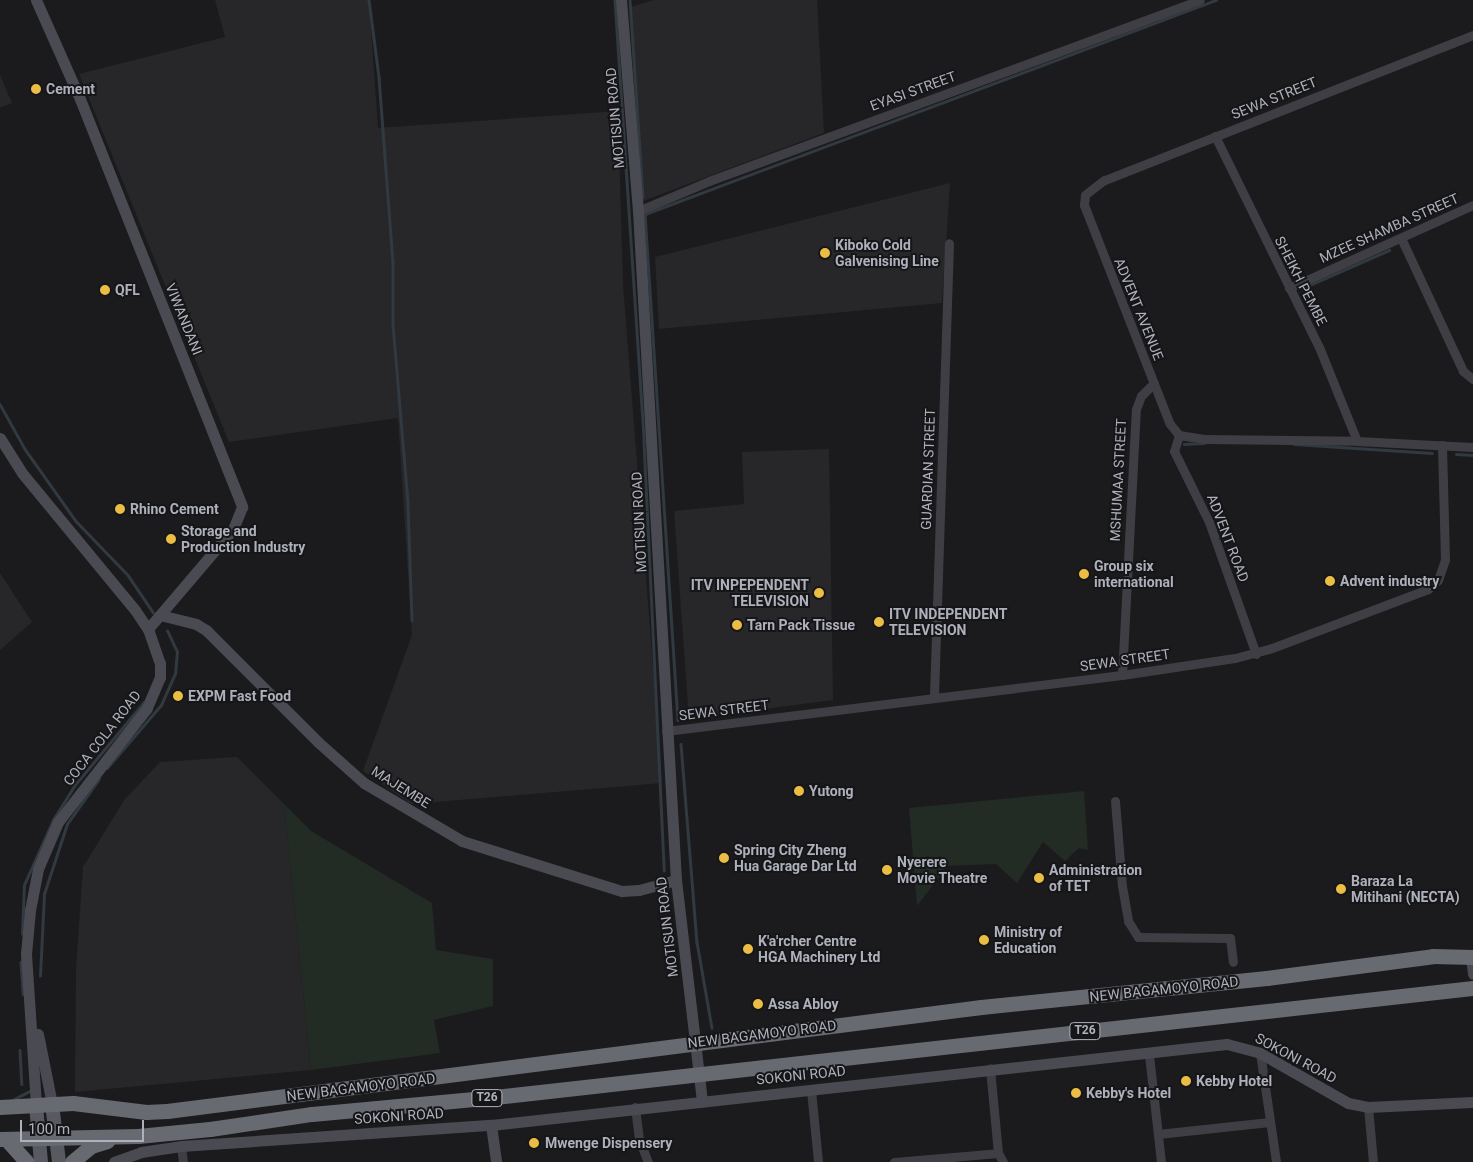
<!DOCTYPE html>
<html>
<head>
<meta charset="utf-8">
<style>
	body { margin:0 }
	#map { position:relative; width:1473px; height:1162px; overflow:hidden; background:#1b1b1d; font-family:Roboto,sans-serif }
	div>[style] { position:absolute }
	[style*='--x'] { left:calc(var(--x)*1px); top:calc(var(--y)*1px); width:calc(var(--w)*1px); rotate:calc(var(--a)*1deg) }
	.built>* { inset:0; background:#27272a }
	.green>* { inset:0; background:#222b24 }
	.stream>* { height:2.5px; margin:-1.25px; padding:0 1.25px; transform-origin:1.25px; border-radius:1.25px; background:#313941 }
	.street>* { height:9px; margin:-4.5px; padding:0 4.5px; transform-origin:4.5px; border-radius:4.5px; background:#3e3e44 }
	.secondary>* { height:11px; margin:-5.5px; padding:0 5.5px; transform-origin:5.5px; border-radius:5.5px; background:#4a4b52 }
	.primary>* { height:14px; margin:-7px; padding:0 7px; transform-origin:7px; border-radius:7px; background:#585961 }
	.highway>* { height:15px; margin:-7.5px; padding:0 7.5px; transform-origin:7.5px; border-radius:7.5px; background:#686a72 }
	.dots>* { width:14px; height:14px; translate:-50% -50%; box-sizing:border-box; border:2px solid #161618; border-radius:50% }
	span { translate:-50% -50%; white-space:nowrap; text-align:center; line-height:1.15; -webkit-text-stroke:4px #161618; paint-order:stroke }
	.shield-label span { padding:1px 4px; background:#161618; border:1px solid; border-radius:4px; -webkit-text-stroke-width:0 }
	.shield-label { font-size:12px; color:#aeb1bc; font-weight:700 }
	.poi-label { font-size:14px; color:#aeb1bc; font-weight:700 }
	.left { translate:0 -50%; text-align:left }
	.right { translate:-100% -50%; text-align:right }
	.street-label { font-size:14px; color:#aeb1bc }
	.scale { position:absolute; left:20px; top:1120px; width:124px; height:22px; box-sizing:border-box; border:2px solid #aeb1bc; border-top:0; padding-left:6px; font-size:15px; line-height:18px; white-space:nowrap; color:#aeb1bc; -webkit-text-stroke:4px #161618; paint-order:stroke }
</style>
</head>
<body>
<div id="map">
	<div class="built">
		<div style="clip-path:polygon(215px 0,369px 0,378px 128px,618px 111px,623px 284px,662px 783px,411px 804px,363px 771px,412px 635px,398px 418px,229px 442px,79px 74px,225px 37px)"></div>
		<div style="clip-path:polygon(654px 0,817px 0,824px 133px,643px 201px,631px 7px)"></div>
		<div style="clip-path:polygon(0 75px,12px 103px,0 108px)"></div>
		<div style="clip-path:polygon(950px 183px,942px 303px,659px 329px,655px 257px)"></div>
		<div style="clip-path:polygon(829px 449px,833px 700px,701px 717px,688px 707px,674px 511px,744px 504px,742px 452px)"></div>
		<div style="clip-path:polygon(0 573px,32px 622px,0 650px)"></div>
		<div style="clip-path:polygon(237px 757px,284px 804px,311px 1070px,75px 1092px,76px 969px,83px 867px,125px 799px,160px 762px)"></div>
	</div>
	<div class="green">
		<div style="clip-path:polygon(1084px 791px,1088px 850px,1079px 848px,1065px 861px,1043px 842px,1017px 883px,996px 864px,947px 866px,917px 906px,909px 808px)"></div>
		<div style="clip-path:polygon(284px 804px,311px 831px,432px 903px,436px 950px,493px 959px,493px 1006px,434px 1020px,440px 1053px,311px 1070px)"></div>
	</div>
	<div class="stream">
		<div style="--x:369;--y:0;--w:78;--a:82.6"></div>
		<div style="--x:379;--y:77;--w:187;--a:85.7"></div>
		<div style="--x:393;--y:263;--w:61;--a:90"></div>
		<div style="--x:393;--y:324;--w:181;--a:85.2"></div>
		<div style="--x:408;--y:504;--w:116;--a:88"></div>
		<div style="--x:615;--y:0;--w:442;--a:86.2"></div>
		<div style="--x:644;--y:441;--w:430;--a:87.3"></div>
		<div style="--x:630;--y:0;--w:197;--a:86.2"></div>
		<div style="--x:645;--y:213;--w:508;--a:86.28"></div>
		<div style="--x:645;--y:214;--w:610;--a:-20.55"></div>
		<div style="--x:1303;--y:288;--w:94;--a:-23.8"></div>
		<div style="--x:0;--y:404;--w:51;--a:60.9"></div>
		<div style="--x:25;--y:449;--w:88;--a:54.7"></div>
		<div style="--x:76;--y:521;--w:75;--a:46.1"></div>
		<div style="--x:128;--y:575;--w:45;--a:56"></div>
		<div style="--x:1184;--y:444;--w:20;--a:-3"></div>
		<div style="--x:1294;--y:444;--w:138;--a:3.7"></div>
		<div style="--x:1456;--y:454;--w:17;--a:3"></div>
		<div style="--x:681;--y:744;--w:199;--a:85.4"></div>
		<div style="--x:697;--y:942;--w:87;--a:80.1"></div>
		<div style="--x:107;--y:768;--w:83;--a:-49.4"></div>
		<div style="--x:161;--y:705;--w:34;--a:-66"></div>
		<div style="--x:175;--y:674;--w:22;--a:-85"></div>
		<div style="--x:177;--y:652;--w:23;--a:-115"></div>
		<div style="--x:22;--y:934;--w:49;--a:-87.7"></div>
		<div style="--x:24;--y:885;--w:71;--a:-66"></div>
		<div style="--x:53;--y:820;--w:40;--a:-58"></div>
		<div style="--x:74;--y:786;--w:109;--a:-50.2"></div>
		<div style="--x:21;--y:962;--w:32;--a:86"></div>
		<div style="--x:40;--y:976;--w:82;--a:-87.2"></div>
		<div style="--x:44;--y:894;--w:74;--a:-71.8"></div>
		<div style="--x:67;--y:824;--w:55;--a:-54.6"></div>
		<div style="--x:20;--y:1050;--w:34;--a:87"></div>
		<div style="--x:14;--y:1099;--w:18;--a:-27"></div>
	</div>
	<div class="street">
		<div style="--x:1473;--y:35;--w:396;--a:158.5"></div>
		<div style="--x:1104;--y:180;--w:24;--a:142"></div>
		<div style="--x:1085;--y:195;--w:10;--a:96"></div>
		<div style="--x:1084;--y:205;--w:235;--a:68.6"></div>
		<div style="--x:1170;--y:424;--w:14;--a:51"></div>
		<div style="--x:1179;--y:435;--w:25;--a:9"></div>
		<div style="--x:1204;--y:439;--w:153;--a:0.7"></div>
		<div style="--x:1357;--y:441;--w:116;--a:3"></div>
		<div style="--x:1215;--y:136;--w:235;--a:63.8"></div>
		<div style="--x:1319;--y:347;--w:101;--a:68"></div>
		<div style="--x:638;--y:211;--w:77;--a:-22.9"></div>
		<div style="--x:709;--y:181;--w:523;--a:-20.24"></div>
		<div style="--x:1401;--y:238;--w:147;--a:65"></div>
		<div style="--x:1463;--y:371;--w:13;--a:39"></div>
		<div style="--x:1289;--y:288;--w:202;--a:-24.3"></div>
		<div style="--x:1179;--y:435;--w:17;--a:107"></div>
		<div style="--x:1174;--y:451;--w:79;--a:63.8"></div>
		<div style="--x:1209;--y:522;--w:140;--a:70.4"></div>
		<div style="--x:1122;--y:675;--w:266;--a:-87"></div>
		<div style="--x:1136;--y:409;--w:14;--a:-69"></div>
		<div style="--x:1141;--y:396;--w:18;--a:-45"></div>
		<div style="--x:934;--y:696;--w:453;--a:-88.1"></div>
		<div style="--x:666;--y:731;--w:459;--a:-7"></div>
		<div style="--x:1122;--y:675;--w:114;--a:-8.6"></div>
		<div style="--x:1235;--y:658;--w:38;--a:-15"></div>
		<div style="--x:1272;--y:648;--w:167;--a:-20.7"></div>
		<div style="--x:1428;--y:589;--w:13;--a:-42"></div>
		<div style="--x:1438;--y:580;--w:21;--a:-71"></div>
		<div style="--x:1445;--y:560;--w:115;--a:-91.5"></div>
		<div style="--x:1115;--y:801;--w:85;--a:85.3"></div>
		<div style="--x:1122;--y:886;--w:36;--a:80"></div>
		<div style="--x:1128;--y:921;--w:19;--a:58"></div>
		<div style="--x:1138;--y:937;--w:92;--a:0.6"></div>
		<div style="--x:1230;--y:938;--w:24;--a:83"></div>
		<div style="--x:1260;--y:1053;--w:110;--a:81.6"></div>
		<div style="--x:1149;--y:1055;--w:108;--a:83.6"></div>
		<div style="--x:811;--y:1090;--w:72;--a:84.4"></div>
		<div style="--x:635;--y:1107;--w:32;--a:83"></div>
		<div style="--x:639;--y:1139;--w:25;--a:69"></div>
		<div style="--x:1368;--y:1107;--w:55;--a:84.8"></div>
		<div style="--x:1158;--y:1134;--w:112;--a:-6.2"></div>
		<div style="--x:181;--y:1146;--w:16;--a:83"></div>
		<div style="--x:998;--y:1153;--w:10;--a:61"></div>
		<div style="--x:894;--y:1162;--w:104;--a:-4.9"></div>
		<div style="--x:998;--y:1153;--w:85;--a:-95.4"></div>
	</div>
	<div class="secondary">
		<div style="--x:36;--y:0;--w:108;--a:66"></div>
		<div style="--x:80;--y:99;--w:439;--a:68.3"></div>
		<div style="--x:242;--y:507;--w:24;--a:112"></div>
		<div style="--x:233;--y:529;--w:131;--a:130.4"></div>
		<div style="--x:621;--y:0;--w:212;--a:85.4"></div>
		<div style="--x:638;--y:211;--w:670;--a:86.75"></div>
		<div style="--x:676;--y:880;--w:223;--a:83.3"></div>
		<div style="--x:0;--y:438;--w:41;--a:57.8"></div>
		<div style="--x:22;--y:473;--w:178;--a:50.5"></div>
		<div style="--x:135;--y:610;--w:23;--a:56"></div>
		<div style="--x:148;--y:629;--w:36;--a:71"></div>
		<div style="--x:160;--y:663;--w:14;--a:90"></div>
		<div style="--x:160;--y:677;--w:34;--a:113"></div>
		<div style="--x:147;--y:708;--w:145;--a:128"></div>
		<div style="--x:58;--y:822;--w:51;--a:113.1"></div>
		<div style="--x:38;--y:869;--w:42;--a:101"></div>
		<div style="--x:30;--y:910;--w:44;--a:95.2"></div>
		<div style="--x:26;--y:954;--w:151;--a:86.2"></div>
		<div style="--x:160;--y:615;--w:37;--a:14"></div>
		<div style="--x:196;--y:624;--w:12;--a:31"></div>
		<div style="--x:206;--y:630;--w:158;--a:45"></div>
		<div style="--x:318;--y:742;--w:62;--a:41.7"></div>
		<div style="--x:364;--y:783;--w:114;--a:30.6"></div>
		<div style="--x:462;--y:841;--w:168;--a:17.4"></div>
		<div style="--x:622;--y:891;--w:17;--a:-3"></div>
		<div style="--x:639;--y:890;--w:38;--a:-15"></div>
		<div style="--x:1471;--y:957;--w:17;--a:83"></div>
		<div style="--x:38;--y:1034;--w:71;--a:78.7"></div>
		<div style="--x:491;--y:1125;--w:37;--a:82"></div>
		<div style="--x:114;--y:1162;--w:29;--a:-20"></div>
		<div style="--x:141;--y:1152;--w:40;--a:-8.5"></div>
		<div style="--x:181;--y:1146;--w:311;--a:-3.9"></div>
		<div style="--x:491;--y:1125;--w:740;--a:-6.28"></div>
		<div style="--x:1227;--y:1044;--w:34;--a:15"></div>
		<div style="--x:1260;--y:1053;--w:101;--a:29.6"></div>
		<div style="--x:1348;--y:1103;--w:20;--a:11"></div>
		<div style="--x:1368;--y:1107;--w:105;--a:-2.7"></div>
	</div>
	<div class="primary">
		<div style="--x:52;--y:1104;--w:58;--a:83.1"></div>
		<div style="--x:36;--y:1105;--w:57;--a:85"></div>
	</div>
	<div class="highway">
		<div style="--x:0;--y:1107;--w:73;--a:-3.1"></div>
		<div style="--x:73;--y:1103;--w:74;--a:7"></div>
		<div style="--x:146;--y:1112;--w:21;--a:-3"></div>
		<div style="--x:167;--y:1111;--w:821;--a:-7.28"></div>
		<div style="--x:981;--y:1007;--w:287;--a:-5.8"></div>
		<div style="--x:1267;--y:978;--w:167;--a:-7.5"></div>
		<div style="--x:1433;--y:956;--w:40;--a:1.4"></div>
		<div style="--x:0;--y:1139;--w:138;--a:-1.2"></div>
		<div style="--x:138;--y:1136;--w:72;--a:-5.6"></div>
		<div style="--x:210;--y:1129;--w:103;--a:-8.4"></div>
		<div style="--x:312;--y:1114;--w:184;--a:-5.3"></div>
		<div style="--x:495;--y:1097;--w:984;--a:-6.36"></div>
		<div style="--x:6;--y:1139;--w:31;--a:48"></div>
		<div style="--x:72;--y:1162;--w:25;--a:-40"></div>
		<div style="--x:91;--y:1146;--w:17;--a:-17"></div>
	</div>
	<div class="dots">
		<div style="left:36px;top:89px;background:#ebbd44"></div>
		<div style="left:825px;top:253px;background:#ebbd44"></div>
		<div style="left:105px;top:290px;background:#ebbd44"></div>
		<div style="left:120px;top:509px;background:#ebbd44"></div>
		<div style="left:171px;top:539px;background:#ebbd44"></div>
		<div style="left:1084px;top:574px;background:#ebbd44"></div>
		<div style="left:1330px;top:581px;background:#ebbd44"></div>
		<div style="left:819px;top:593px;background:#ebbd44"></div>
		<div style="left:879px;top:622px;background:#ebbd44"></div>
		<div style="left:737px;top:625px;background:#ebbd44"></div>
		<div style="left:178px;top:696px;background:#ebbd44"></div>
		<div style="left:799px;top:791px;background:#ebbd44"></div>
		<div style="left:724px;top:858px;background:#ebbd44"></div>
		<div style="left:887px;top:870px;background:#ebbd44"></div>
		<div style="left:1039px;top:878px;background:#ebbd44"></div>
		<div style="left:1341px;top:889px;background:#ebbd44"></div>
		<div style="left:984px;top:940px;background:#ebbd44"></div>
		<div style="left:748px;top:949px;background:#ebbd44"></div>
		<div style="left:758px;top:1004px;background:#ebbd44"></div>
		<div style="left:1186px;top:1081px;background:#ebbd44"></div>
		<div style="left:1076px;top:1093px;background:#ebbd44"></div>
		<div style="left:534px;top:1143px;background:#ebbd44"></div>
	</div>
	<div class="shield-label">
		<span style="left:1085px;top:1031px">T26</span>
		<span style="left:487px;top:1098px">T26</span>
	</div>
	<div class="poi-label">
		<span class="left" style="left:46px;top:89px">Cement</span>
		<span class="left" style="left:835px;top:253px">Kiboko Cold<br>Galvenising Line</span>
		<span class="left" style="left:115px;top:290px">QFL</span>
		<span class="left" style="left:130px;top:509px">Rhino Cement</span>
		<span class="left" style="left:181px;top:539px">Storage and<br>Production Industry</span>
		<span class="left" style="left:1094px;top:574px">Group six<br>international</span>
		<span class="left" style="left:1340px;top:581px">Advent industry</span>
		<span class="right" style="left:809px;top:593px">ITV INPEPENDENT<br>TELEVISION</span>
		<span class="left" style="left:889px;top:622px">ITV INDEPENDENT<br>TELEVISION</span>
		<span class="left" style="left:747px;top:625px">Tarn Pack Tissue</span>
		<span class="left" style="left:188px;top:696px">EXPM Fast Food</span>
		<span class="left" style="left:809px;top:791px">Yutong</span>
		<span class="left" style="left:734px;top:858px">Spring City Zheng<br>Hua Garage Dar Ltd</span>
		<span class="left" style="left:897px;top:870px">Nyerere<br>Movie Theatre</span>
		<span class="left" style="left:1049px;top:878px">Administration<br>of TET</span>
		<span class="left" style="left:1351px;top:889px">Baraza La<br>Mitihani (NECTA)</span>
		<span class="left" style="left:994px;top:940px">Ministry of<br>Education</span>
		<span class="left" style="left:758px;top:949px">K'a'rcher Centre<br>HGA Machinery Ltd</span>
		<span class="left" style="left:768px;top:1004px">Assa Abloy</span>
		<span class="left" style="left:1196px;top:1081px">Kebby Hotel</span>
		<span class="left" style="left:1086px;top:1093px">Kebby's Hotel</span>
		<span class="left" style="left:545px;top:1143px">Mwenge Dispensery</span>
	</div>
	<div class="street-label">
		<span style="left:913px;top:91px;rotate:-20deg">EYASI STREET</span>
		<span style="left:1274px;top:98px;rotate:-22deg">SEWA STREET</span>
		<span style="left:615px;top:118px;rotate:-95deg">MOTISUN ROAD</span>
		<span style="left:1389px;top:228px;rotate:-24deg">MZEE SHAMBA STREET</span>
		<span style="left:1301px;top:281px;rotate:63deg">SHEIKH PEMBE</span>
		<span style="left:1139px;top:309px;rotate:68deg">ADVENT AVENUE</span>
		<span style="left:184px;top:319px;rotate:68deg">VIWANDANI</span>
		<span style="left:928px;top:469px;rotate:-88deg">GUARDIAN STREET</span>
		<span style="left:1118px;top:480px;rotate:-87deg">MSHUMAA STREET</span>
		<span style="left:639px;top:522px;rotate:-93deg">MOTISUN ROAD</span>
		<span style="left:1228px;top:538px;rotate:69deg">ADVENT ROAD</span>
		<span style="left:1125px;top:660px;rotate:-8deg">SEWA STREET</span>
		<span style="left:724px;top:710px;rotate:-7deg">SEWA STREET</span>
		<span style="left:102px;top:738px;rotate:-52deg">COCA COLA ROAD</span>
		<span style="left:401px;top:787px;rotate:32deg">MAJEMBE</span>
		<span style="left:667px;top:927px;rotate:-97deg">MOTISUN ROAD</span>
		<span style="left:1164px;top:989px;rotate:-6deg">NEW BAGAMOYO ROAD</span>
		<span style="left:762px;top:1034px;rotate:-7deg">NEW BAGAMOYO ROAD</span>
		<span style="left:1296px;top:1058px;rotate:28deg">SOKONI ROAD</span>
		<span style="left:801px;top:1075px;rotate:-6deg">SOKONI ROAD</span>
		<span style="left:361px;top:1087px;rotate:-7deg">NEW BAGAMOYO ROAD</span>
		<span style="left:399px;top:1116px;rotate:-4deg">SOKONI ROAD</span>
	</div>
	<div class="scale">100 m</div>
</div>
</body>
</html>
